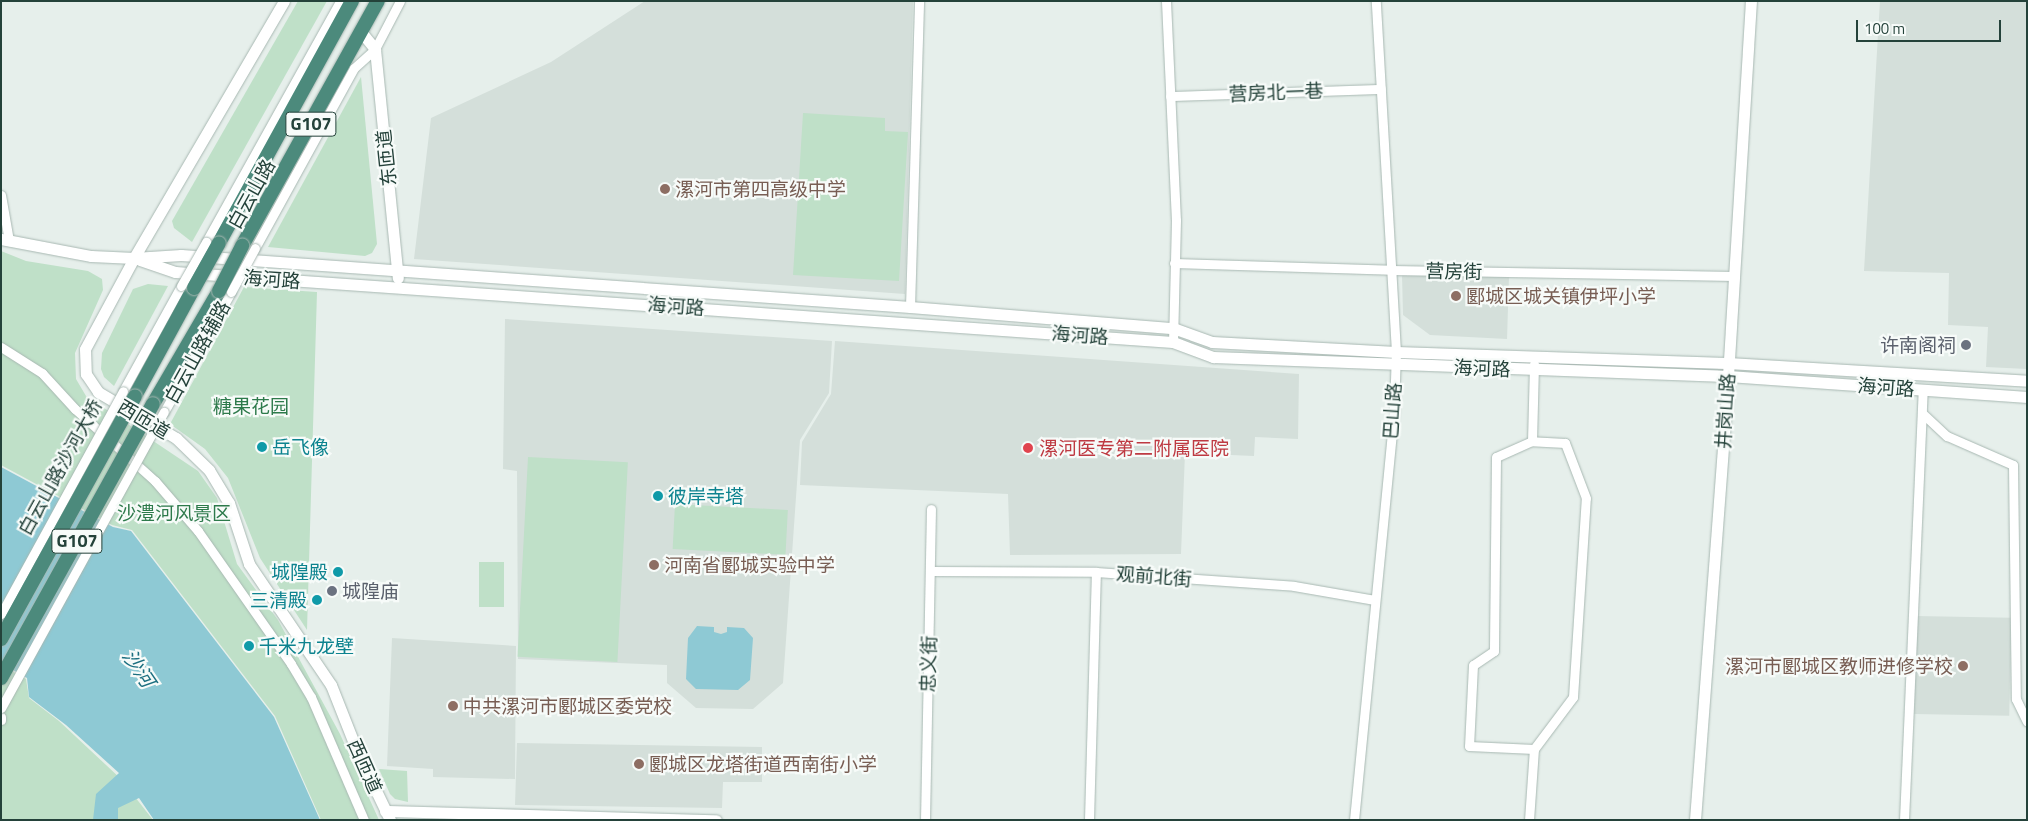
<!DOCTYPE html>
<html>
<head>
<meta charset="utf-8">
<style>
	body { margin:0 }
	#map { position:relative; width:2028px; height:821px; overflow:hidden; background:#e6efeb; font-family:"Titillium Web","Noto Sans SC",sans-serif }
	div>[style] { position:absolute }
	[style*='--x'] { left:calc(var(--x)*1px); top:calc(var(--y)*1px); width:calc(var(--w)*1px); rotate:calc(var(--a)*1deg) }
	.built>* { inset:0; background:#d4dfda; transform-origin:0 0 }
	.green>* { inset:0; background:#bfe0c8; transform-origin:0 0 }
	.water>* { inset:0; background:#8ec9d4 }
	.roads { filter:drop-shadow(0 0 1px #a8b8b2) drop-shadow(0 0 1px #a8b8b2) }
	.minor>* { height:9px; margin:-4.5px; padding:0 4.5px; transform-origin:4.5px; border-radius:4.5px; background:#fff }
	.tertiary>* { height:11px; margin:-5.5px; padding:0 5.5px; transform-origin:5.5px; border-radius:5.5px; background:#fff }
	.trunk>* { height:14px; margin:-7px; padding:0 7px; transform-origin:7px; border-radius:7px; background:#4c8a7c }
	.bridges { filter:drop-shadow(0 0 1px #a8b8b2) drop-shadow(0 0 1px #a8b8b2) }
	.minor-bridge>* { height:9px; margin:-4.5px; padding:0 4.5px; transform-origin:4.5px; border-radius:4.5px; background:#fff }
	.trunk-bridge>* { height:14px; margin:-7px; padding:0 7px; transform-origin:7px; border-radius:7px; background:#4c8a7c }
	.dots>* { width:14px; height:14px; translate:-50% -50%; box-sizing:border-box; border:2px solid #f7fbf9; border-radius:50% }
	span { translate:-50% -50%; white-space:nowrap; text-align:center; line-height:1.15; -webkit-text-stroke:4.5px #f7fbf9; paint-order:stroke }
	.shield-label span { padding:1px 4px; background:#f7fbf9; border:1px solid; border-radius:4px; -webkit-text-stroke-width:0 }
	.shield-label { font-size:18px; color:#24423a; font-weight:700 }
	.street-label { font-size:19px; color:#24423a }
	.education-label { font-size:19px; color:#785e54 }
	.left { translate:0 -50%; text-align:left }
	.right { translate:-100% -50%; text-align:right }
	.worship-label { font-size:19px; color:#5b616d }
	.park-label { font-size:19px; color:#2d7a4b }
	.culture-label { font-size:19px; color:#0d838f }
	.health-label { font-size:19px; color:#be3a42 }
	.water-label { font-size:20px; color:#1c6f80; font-style:italic }
	.frame { position:absolute; inset:0; border:2px solid #24423a; pointer-events:none }
	.scale { position:absolute; left:1856px; top:20px; width:145px; height:22px; box-sizing:border-box; border:2px solid #24423a; border-top:0; padding-left:6px; font-size:15px; line-height:18px; white-space:nowrap; color:#24423a; -webkit-text-stroke:4px #f7fbf9; paint-order:stroke }
</style>
</head>
<body>
<div id="map">
	<div class="built">
		<div style="clip-path:polygon(645px 1px,913px 1px,905px 294px,414px 259px,431px 118px,551px 62px)"></div>
		<div style="clip-path:polygon(1880px 1px,2027px 1px,2027px 369px,1986px 367px,1988px 327px,1948px 325px,1949px 273px,1864px 271px)"></div>
		<div style="clip-path:polygon(1402px 275px,1509px 277px,1507px 339px,1430px 335px,1403px 315px)"></div>
		<div style="clip-path:polygon(505px 319px,832px 341px,829px 393px,800px 440px,783px 683px,753px 709px,696px 708px,667px 683px,667px 665px,518px 659px,517px 471px,503px 469px)"></div>
		<div style="clip-path:polygon(835px 341px,1299px 374px,1298px 439px,1255px 437px,1254px 456px,1185px 453px,1181px 554px,1010px 555px,1008px 494px,800px 485px,802px 442px,831px 394px)"></div>
		<div style="left:1916px;top:616px;width:95px;height:98px;rotate:1deg"></div>
		<div style="clip-path:polygon(392px 638px,516px 646px,515px 779px,433px 777px,433px 769px,387px 766px)"></div>
		<div style="clip-path:polygon(517px 743px,762px 747px,762px 782px,723px 782px,722px 808px,515px 805px)"></div>
	</div>
	<div class="green">
		<div style="clip-path:polygon(298px 1px,327px 1px,192px 242px,174px 228px,172px 221px)"></div>
		<div style="clip-path:polygon(361px 77px,377px 244px,372px 253px,365px 256px,268px 247px)"></div>
		<div style="clip-path:polygon(803px 113px,885px 118px,885px 131px,908px 132px,899px 281px,793px 275px)"></div>
		<div style="clip-path:polygon(1px 251px,26px 261px,88px 271px,102px 279px,103px 290px,75px 353px,76px 379px,86px 396px,198px 471px,217px 498px,237px 564px,278px 620px,340px 734px,379px 820px,321px 820px,275px 716px,132px 530px,112px 525px,1px 465px)"></div>
		<div style="clip-path:polygon(148px 284px,168px 286px,114px 386px,104px 377px,101px 369px,102px 353px,133px 289px)"></div>
		<div style="clip-path:polygon(244px 287px,317px 292px,307px 630px,260px 558px,228px 478px,205px 449px,170px 424px)"></div>
		<div style="left:528px;top:457px;width:100px;height:200px;rotate:3deg"></div>
		<div style="left:675px;top:504px;width:113px;height:45px;rotate:3deg"></div>
		<div style="left:479px;top:562px;width:25px;height:45px"></div>
		<div style="clip-path:polygon(1px 665px,26px 679px,29px 698px,59px 721px,121px 779px,153px 820px,1px 820px)"></div>
		<div style="clip-path:polygon(379px 769px,407px 771px,408px 802px,395px 799px,390px 794px)"></div>
	</div>
	<div class="water">
		<div style="clip-path:polygon(1px 467px,113px 527px,131px 531px,274px 717px,320px 820px,154px 820px,139px 798px,118px 808px,118px 820px,93px 820px,96px 794px,119px 773px,66px 725px,29px 697px,27px 678px,1px 663px)"></div>
		<div style="clip-path:polygon(697px 626px,714px 627px,714px 632px,721px 634px,727px 632px,727px 627px,744px 628px,753px 638px,750px 680px,738px 690px,696px 689px,686px 679px,688px 638px)"></div>
	</div>
	<div class="roads">
		<div class="minor">
			<div style="--x:1166;--y:1;--w:219;--a:87.4"></div>
			<div style="--x:1176;--y:220;--w:122;--a:91.4"></div>
			<div style="--x:1170;--y:96;--w:211;--a:-1.9"></div>
			<div style="--x:1;--y:195;--w:47;--a:80.1"></div>
			<div style="--x:206;--y:242;--w:276;--a:-60.9"></div>
			<div style="--x:255;--y:248;--w:205;--a:-61.2"></div>
			<div style="--x:354;--y:68;--w:28;--a:-42"></div>
			<div style="--x:375;--y:49;--w:54;--a:-62.5"></div>
			<div style="--x:1174;--y:263;--w:217;--a:1.8"></div>
			<div style="--x:1391;--y:270;--w:343;--a:1"></div>
			<div style="--x:910;--y:307;--w:306;--a:-88.3"></div>
			<div style="--x:1;--y:347;--w:49;--a:32.4"></div>
			<div style="--x:42;--y:373;--w:49;--a:47.5"></div>
			<div style="--x:75;--y:409;--w:108;--a:42"></div>
			<div style="--x:155;--y:481;--w:66;--a:49.3"></div>
			<div style="--x:198;--y:531;--w:162;--a:55"></div>
			<div style="--x:291;--y:664;--w:39;--a:59"></div>
			<div style="--x:311;--y:697;--w:134;--a:66.7"></div>
			<div style="--x:123;--y:391;--w:120;--a:-61.1"></div>
			<div style="--x:164;--y:412;--w:137;--a:-60.8"></div>
			<div style="--x:1922;--y:413;--w:34;--a:43"></div>
			<div style="--x:1947;--y:436;--w:72;--a:23.7"></div>
			<div style="--x:2013;--y:465;--w:234;--a:89.3"></div>
			<div style="--x:2016;--y:699;--w:25;--a:64"></div>
			<div style="--x:1532;--y:441;--w:77;--a:-88.5"></div>
			<div style="--x:930;--y:571;--w:166;--a:0.3"></div>
			<div style="--x:1096;--y:572;--w:198;--a:4"></div>
			<div style="--x:1294;--y:586;--w:82;--a:9.8"></div>
			<div style="--x:1;--y:717;--w:3;--a:90"></div>
			<div style="--x:925;--y:820;--w:311;--a:-88.9"></div>
			<div style="--x:1089;--y:820;--w:248;--a:-88.4"></div>
			<div style="--x:1354;--y:820;--w:413;--a:-84.4"></div>
			<div style="--x:1394;--y:409;--w:57;--a:-88"></div>
			<div style="--x:1396;--y:352;--w:352;--a:-93.3"></div>
			<div style="--x:1529;--y:820;--w:71;--a:-86"></div>
			<div style="--x:1534;--y:749;--w:65;--a:-53.1"></div>
			<div style="--x:1573;--y:697;--w:199;--a:-86.3"></div>
			<div style="--x:1586;--y:498;--w:59;--a:-110.9"></div>
			<div style="--x:1565;--y:443;--w:33;--a:-177"></div>
			<div style="--x:1532;--y:441;--w:39;--a:156"></div>
			<div style="--x:1496;--y:457;--w:194;--a:90.6"></div>
			<div style="--x:1494;--y:651;--w:25;--a:146"></div>
			<div style="--x:1473;--y:665;--w:81;--a:92.8"></div>
			<div style="--x:1469;--y:746;--w:65;--a:2.6"></div>
			<div style="--x:1904;--y:820;--w:431;--a:-87.5"></div>
		</div>
		<div class="tertiary">
			<div style="--x:284;--y:1;--w:298;--a:120.3"></div>
			<div style="--x:134;--y:258;--w:103;--a:118.3"></div>
			<div style="--x:85;--y:349;--w:25;--a:88"></div>
			<div style="--x:86;--y:374;--w:22;--a:56"></div>
			<div style="--x:98;--y:392;--w:91;--a:30.5"></div>
			<div style="--x:176;--y:438;--w:46;--a:44.1"></div>
			<div style="--x:209;--y:470;--w:39;--a:59"></div>
			<div style="--x:229;--y:503;--w:64;--a:71.8"></div>
			<div style="--x:249;--y:564;--w:146;--a:55.9"></div>
			<div style="--x:331;--y:685;--w:71;--a:68.5"></div>
			<div style="--x:357;--y:751;--w:76;--a:64.4"></div>
			<div style="--x:362;--y:33;--w:21;--a:51"></div>
			<div style="--x:375;--y:49;--w:230;--a:84.3"></div>
			<div style="--x:1;--y:239;--w:92;--a:10.7"></div>
			<div style="--x:91;--y:256;--w:43;--a:2.7"></div>
			<div style="--x:134;--y:258;--w:47;--a:-3.7"></div>
			<div style="--x:181;--y:255;--w:731;--a:4.08"></div>
			<div style="--x:910;--y:307;--w:264;--a:4.6"></div>
			<div style="--x:1173;--y:328;--w:41;--a:19.7"></div>
			<div style="--x:1212;--y:342;--w:184;--a:3.1"></div>
			<div style="--x:1396;--y:352;--w:332;--a:1.9"></div>
			<div style="--x:1728;--y:363;--w:300;--a:3.4"></div>
			<div style="--x:140;--y:260;--w:37;--a:19"></div>
			<div style="--x:175;--y:272;--w:1000;--a:4.01"></div>
			<div style="--x:1173;--y:342;--w:43;--a:20.6"></div>
			<div style="--x:1213;--y:357;--w:515;--a:2.11"></div>
			<div style="--x:1728;--y:376;--w:300;--a:4"></div>
			<div style="--x:385;--y:811;--w:331;--a:1.6"></div>
			<div style="--x:1695;--y:820;--w:445;--a:-85.7"></div>
			<div style="--x:1728;--y:376;--w:376;--a:-86.5"></div>
		</div>
		<div class="trunk">
			<div style="--x:219;--y:243;--w:276;--a:-61.2"></div>
			<div style="--x:242;--y:246;--w:280;--a:-61"></div>
			<div style="--x:135;--y:396;--w:123;--a:-61.4"></div>
			<div style="--x:153;--y:404;--w:131;--a:-59.7"></div>
		</div>
	</div>
	<div class="bridges">
		<div class="minor-bridge">
			<div style="--x:181;--y:286;--w:51;--a:-60.4"></div>
			<div style="--x:231;--y:292;--w:50;--a:-61.4"></div>
			<div style="--x:1;--y:614;--w:254;--a:-61.3"></div>
			<div style="--x:1;--y:708;--w:338;--a:-61.2"></div>
		</div>
		<div class="trunk-bridge">
			<div style="--x:194;--y:288;--w:51;--a:-60.9"></div>
			<div style="--x:219;--y:291;--w:51;--a:-62.9"></div>
			<div style="--x:1;--y:639;--w:277;--a:-61.1"></div>
			<div style="--x:1;--y:678;--w:313;--a:-61"></div>
		</div>
	</div>
	<div class="dots">
		<div style="left:665px;top:189px;background:#8d6e63"></div>
		<div style="left:1456px;top:296px;background:#8d6e63"></div>
		<div style="left:1966px;top:345px;background:#6b7280"></div>
		<div style="left:262px;top:447px;background:#0f9aa8"></div>
		<div style="left:1028px;top:448px;background:#e0444e"></div>
		<div style="left:658px;top:496px;background:#0f9aa8"></div>
		<div style="left:654px;top:565px;background:#8d6e63"></div>
		<div style="left:338px;top:572px;background:#0f9aa8"></div>
		<div style="left:332px;top:591px;background:#6b7280"></div>
		<div style="left:317px;top:600px;background:#0f9aa8"></div>
		<div style="left:249px;top:646px;background:#0f9aa8"></div>
		<div style="left:1963px;top:666px;background:#8d6e63"></div>
		<div style="left:453px;top:706px;background:#8d6e63"></div>
		<div style="left:639px;top:764px;background:#8d6e63"></div>
	</div>
	<div class="shield-label">
		<span style="left:311px;top:124px">G107</span>
		<span style="left:77px;top:541px">G107</span>
	</div>
	<div class="street-label">
		<span style="left:1276px;top:92px;rotate:-2deg">营房北一巷</span>
		<span style="left:386px;top:158px;rotate:-96deg">东匝道</span>
		<span style="left:251px;top:194px;rotate:-61deg">白云山路</span>
		<span style="left:1454px;top:271px;rotate:1deg">营房街</span>
		<span style="left:272px;top:279px;rotate:4deg">海河路</span>
		<span style="left:676px;top:306px;rotate:4deg">海河路</span>
		<span style="left:1080px;top:335px;rotate:4deg">海河路</span>
		<span style="left:197px;top:352px;rotate:-61deg">白云山路辅路</span>
		<span style="left:1482px;top:368px;rotate:2deg">海河路</span>
		<span style="left:1886px;top:387px;rotate:4deg">海河路</span>
		<span style="left:1392px;top:411px;rotate:-86deg">巴山路</span>
		<span style="left:1725px;top:411px;rotate:-86deg">井岗山路</span>
		<span style="left:144px;top:419px;rotate:31deg">西匝道</span>
		<span style="left:60px;top:467px;rotate:-61deg">白云山路沙河大桥</span>
		<span style="left:1154px;top:576px;rotate:4deg">观前北街</span>
		<span style="left:928px;top:664px;rotate:-89deg">忠义街</span>
		<span style="left:365px;top:766px;rotate:66deg">西匝道</span>
	</div>
	<div class="education-label">
		<span class="left" style="left:675px;top:189px">漯河市第四高级中学</span>
		<span class="left" style="left:1466px;top:296px">郾城区城关镇伊坪小学</span>
		<span class="left" style="left:664px;top:565px">河南省郾城实验中学</span>
		<span class="right" style="left:1953px;top:666px">漯河市郾城区教师进修学校</span>
		<span class="left" style="left:463px;top:706px">中共漯河市郾城区委党校</span>
		<span class="left" style="left:649px;top:764px">郾城区龙塔街道西南街小学</span>
	</div>
	<div class="worship-label">
		<span class="right" style="left:1956px;top:345px">许南阁祠</span>
		<span class="left" style="left:342px;top:591px">城隍庙</span>
	</div>
	<div class="park-label">
		<span style="left:251px;top:406px">糖果花园</span>
		<span style="left:174px;top:513px">沙澧河风景区</span>
	</div>
	<div class="culture-label">
		<span class="left" style="left:272px;top:447px">岳飞像</span>
		<span class="left" style="left:668px;top:496px">彼岸寺塔</span>
		<span class="right" style="left:328px;top:572px">城隍殿</span>
		<span class="right" style="left:307px;top:600px">三清殿</span>
		<span class="left" style="left:259px;top:646px">千米九龙壁</span>
	</div>
	<div class="health-label">
		<span class="left" style="left:1039px;top:448px">漯河医专第二附属医院</span>
	</div>
	<div class="water-label">
		<span style="left:139px;top:668px;rotate:56deg">沙河</span>
	</div>
	<div class="frame"></div>
	<div class="scale">100 m</div>
</div>
</body>
</html>
